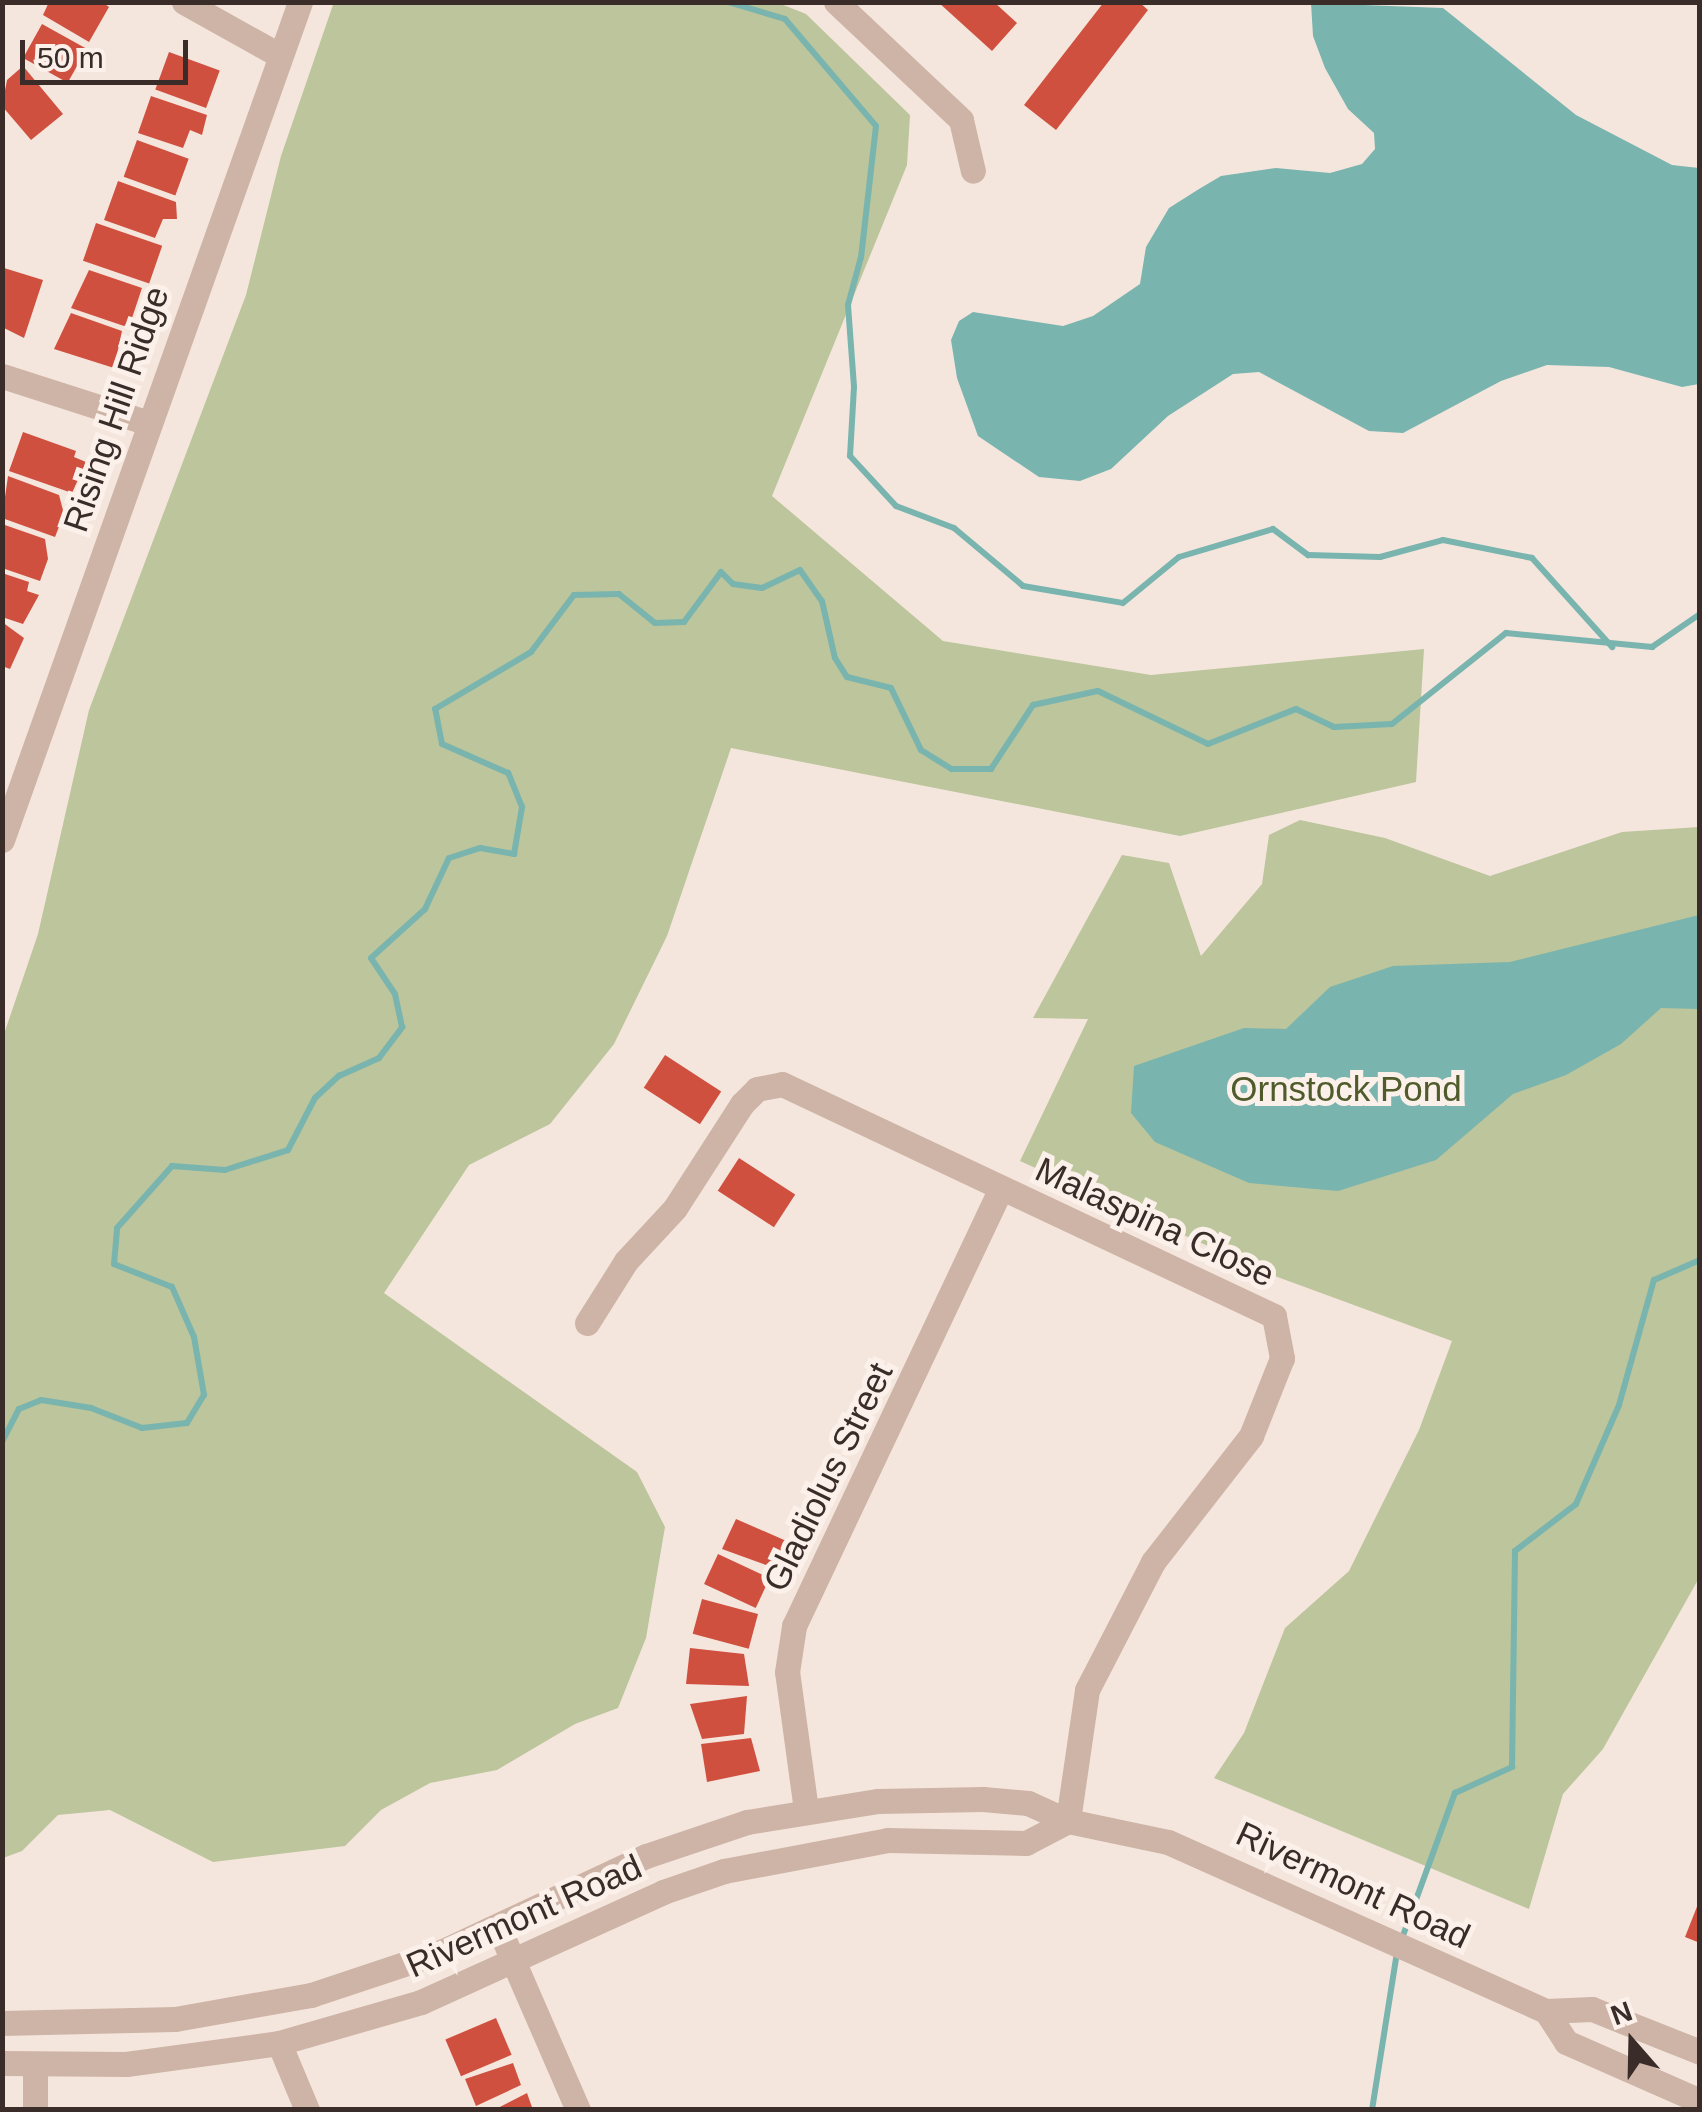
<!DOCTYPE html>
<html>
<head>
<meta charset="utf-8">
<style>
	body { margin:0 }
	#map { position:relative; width:1702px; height:2112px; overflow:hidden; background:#f5e6dd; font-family:Arial,sans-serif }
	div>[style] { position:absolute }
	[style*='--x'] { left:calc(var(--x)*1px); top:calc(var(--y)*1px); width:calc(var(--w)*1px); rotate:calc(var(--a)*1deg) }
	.green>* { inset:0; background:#bcc59b }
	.water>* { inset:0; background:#79b4af }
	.stream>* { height:6px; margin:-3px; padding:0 3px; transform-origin:3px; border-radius:3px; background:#79b4af }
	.building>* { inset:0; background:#d05040; transform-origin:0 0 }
	.minor>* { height:25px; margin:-12.5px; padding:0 12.5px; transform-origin:12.5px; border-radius:12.5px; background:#ceb4a7 }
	span { translate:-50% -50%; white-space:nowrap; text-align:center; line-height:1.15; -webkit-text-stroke:10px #fbf1ea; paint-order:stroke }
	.street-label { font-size:35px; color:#3a2c28 }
	.park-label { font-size:35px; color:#4f5b2a }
	.frame { position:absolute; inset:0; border:5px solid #3a2c28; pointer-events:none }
	.north { position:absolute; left:1582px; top:1992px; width:100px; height:100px; -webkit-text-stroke:8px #fbf1ea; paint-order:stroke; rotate:340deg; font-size:28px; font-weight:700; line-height:40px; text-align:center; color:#3a2c28 }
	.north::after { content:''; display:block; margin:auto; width:35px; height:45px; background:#3a2c28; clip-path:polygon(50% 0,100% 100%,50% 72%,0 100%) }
	.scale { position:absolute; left:20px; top:40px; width:168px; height:45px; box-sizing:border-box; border:5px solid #3a2c28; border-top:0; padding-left:12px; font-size:30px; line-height:35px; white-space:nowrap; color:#3a2c28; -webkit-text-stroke:8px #fbf1ea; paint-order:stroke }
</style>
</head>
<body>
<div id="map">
	<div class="green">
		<div style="clip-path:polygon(334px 2px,776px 2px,806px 14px,910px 115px,907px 165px,772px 496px,943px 641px,1151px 675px,1424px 649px,1416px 782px,1180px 836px,731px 748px,667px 936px,614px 1044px,550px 1124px,469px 1165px,384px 1293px,637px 1472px,665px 1527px,646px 1638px,618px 1708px,575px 1724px,497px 1770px,430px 1783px,381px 1810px,345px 1846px,213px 1862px,110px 1810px,58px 1815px,22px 1851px,3px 1858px,3px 1037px,38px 934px,89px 710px,246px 295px,281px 156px)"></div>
		<div style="clip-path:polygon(1300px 820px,1385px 838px,1490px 876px,1622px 832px,1699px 827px,1699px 1578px,1603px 1749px,1563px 1794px,1529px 1909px,1214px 1778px,1244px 1733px,1285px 1628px,1349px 1571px,1419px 1430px,1452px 1341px,1272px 1275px,1020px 1161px,1088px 1019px,1033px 1018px,1122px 855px,1169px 863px,1201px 956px,1262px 884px,1269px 835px)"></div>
	</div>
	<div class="water">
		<div style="clip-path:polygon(1311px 3px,1443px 8px,1576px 115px,1672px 165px,1699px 168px,1699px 384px,1682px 387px,1609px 367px,1547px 365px,1501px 381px,1403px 433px,1369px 431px,1259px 372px,1233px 374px,1168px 416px,1111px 469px,1080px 481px,1039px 477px,978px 436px,957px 378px,951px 340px,959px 321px,973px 312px,1063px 326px,1093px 316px,1140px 284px,1146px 247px,1169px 208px,1199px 189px,1221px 176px,1276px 168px,1330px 173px,1362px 164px,1375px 149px,1374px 133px,1348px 109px,1325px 68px,1313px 36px)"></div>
		<div style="clip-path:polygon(1699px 915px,1699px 1009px,1661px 1008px,1621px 1044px,1566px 1075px,1513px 1094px,1436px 1160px,1338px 1191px,1249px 1183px,1155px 1142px,1131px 1113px,1134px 1066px,1244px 1028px,1286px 1029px,1330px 987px,1393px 966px,1510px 962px)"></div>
	</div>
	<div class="stream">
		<div style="--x:728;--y:2;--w:59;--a:16.6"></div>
		<div style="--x:785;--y:19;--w:140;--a:49.6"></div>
		<div style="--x:876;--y:126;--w:132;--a:96.5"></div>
		<div style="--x:861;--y:257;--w:50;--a:105.2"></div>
		<div style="--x:848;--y:305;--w:82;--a:85.8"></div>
		<div style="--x:854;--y:387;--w:69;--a:93.3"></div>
		<div style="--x:850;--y:456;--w:68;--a:47.4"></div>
		<div style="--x:896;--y:506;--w:62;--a:20.8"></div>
		<div style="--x:954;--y:528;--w:90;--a:40"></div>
		<div style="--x:1023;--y:586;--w:101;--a:9.6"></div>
		<div style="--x:1123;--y:603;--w:72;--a:-39.4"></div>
		<div style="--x:1179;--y:557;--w:98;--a:-16.6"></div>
		<div style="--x:1273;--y:529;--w:44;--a:36.6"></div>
		<div style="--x:1308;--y:555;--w:72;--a:1.6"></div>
		<div style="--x:1380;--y:557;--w:65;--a:-15.1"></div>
		<div style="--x:1443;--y:540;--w:91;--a:11.4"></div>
		<div style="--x:1532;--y:558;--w:120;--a:48"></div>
		<div style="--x:2;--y:1442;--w:37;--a:-63"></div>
		<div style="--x:19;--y:1409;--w:24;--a:-22"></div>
		<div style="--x:41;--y:1400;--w:51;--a:9.1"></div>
		<div style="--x:91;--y:1408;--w:55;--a:21.4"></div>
		<div style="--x:142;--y:1428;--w:45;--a:-6.3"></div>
		<div style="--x:187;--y:1423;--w:33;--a:-59"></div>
		<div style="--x:204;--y:1395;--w:59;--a:-99.8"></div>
		<div style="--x:194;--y:1337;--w:55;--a:-113.7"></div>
		<div style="--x:172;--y:1287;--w:62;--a:-158.4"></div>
		<div style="--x:114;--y:1264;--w:36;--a:-85"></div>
		<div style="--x:117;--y:1228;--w:83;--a:-48.4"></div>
		<div style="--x:172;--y:1166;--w:53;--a:4.3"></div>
		<div style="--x:225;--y:1170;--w:66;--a:-17.6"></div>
		<div style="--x:288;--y:1150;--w:59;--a:-62.6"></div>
		<div style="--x:315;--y:1098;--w:33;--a:-43"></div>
		<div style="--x:339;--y:1076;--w:44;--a:-24.2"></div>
		<div style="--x:379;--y:1058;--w:39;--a:-53"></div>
		<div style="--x:402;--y:1027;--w:34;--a:-102"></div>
		<div style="--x:395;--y:994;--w:43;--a:-123.7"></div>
		<div style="--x:371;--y:958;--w:73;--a:-42.2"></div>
		<div style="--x:425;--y:909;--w:56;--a:-64.8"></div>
		<div style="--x:449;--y:858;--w:33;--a:-18"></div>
		<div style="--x:480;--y:848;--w:35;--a:10"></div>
		<div style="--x:514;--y:854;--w:48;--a:-80.3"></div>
		<div style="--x:522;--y:807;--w:37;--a:-112"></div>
		<div style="--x:508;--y:773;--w:72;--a:-156.3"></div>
		<div style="--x:442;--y:744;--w:36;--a:-101"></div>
		<div style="--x:435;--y:709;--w:112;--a:-30.7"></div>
		<div style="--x:531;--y:652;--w:71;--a:-53"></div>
		<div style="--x:574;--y:595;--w:45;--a:-1.3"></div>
		<div style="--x:619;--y:594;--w:46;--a:38.9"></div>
		<div style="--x:655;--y:623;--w:29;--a:-2"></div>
		<div style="--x:684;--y:622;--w:62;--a:-53.5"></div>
		<div style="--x:721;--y:572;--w:17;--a:45"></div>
		<div style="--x:733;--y:584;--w:29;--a:8"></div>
		<div style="--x:762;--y:588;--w:42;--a:-25.3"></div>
		<div style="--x:800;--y:570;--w:38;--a:55"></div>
		<div style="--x:822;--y:601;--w:58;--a:77.2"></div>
		<div style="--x:835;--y:658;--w:22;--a:58"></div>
		<div style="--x:847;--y:677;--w:45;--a:14"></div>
		<div style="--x:891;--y:688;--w:69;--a:64.2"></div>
		<div style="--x:921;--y:750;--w:36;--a:32"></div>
		<div style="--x:952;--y:769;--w:39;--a:0"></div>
		<div style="--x:991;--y:769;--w:77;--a:-56.7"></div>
		<div style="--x:1033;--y:705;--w:66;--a:-12.2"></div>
		<div style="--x:1098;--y:691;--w:122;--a:25.7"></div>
		<div style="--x:1208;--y:744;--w:95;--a:-21.7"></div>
		<div style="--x:1296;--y:709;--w:42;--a:25.3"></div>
		<div style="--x:1334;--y:727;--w:58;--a:-3"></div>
		<div style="--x:1392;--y:724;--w:146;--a:-38.6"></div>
		<div style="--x:1506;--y:633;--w:147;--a:5.5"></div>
		<div style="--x:1652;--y:647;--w:58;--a:-34.5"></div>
		<div style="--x:1401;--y:1941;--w:158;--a:-70"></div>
		<div style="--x:1455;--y:1793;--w:63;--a:-24.5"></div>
		<div style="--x:1512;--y:1767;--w:216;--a:-89.2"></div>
		<div style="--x:1515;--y:1551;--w:77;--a:-37.6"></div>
		<div style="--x:1576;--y:1504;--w:108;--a:-66.5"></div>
		<div style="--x:1619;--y:1405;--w:130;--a:-74.4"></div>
		<div style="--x:1654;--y:1280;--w:50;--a:-23.5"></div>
		<div style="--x:1372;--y:2110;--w:159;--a:-81"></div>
	</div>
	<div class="building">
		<div style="clip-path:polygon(49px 2px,102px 2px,109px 7px,89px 42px,43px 15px)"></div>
		<div style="clip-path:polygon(938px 2px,994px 2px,1017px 23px,992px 51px)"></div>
		<div style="clip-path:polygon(1104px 2px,1139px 2px,1148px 10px,1056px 130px,1024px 105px)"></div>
		<div style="left:42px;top:24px;width:51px;height:39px;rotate:29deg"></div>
		<div style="left:169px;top:52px;width:54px;height:40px;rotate:20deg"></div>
		<div style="clip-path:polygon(23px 66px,63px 114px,31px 140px,2px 106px,7px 80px)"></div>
		<div style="clip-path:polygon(151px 96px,207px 115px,202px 135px,190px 130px,183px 148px,138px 133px)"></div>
		<div style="left:137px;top:140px;width:55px;height:39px;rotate:20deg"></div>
		<div style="clip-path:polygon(118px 181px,176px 202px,177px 219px,163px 219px,155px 238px,104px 220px)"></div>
		<div style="left:96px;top:223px;width:70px;height:40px;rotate:19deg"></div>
		<div style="clip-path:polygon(4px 268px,43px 280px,24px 338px,2px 327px)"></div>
		<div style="clip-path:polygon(89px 270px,142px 288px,131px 321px,124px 326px,71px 308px)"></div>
		<div style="clip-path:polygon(71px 313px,122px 331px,114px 368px,54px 349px)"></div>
		<div style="clip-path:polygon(23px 432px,76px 451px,74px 457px,86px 462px,72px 493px,9px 471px)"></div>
		<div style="clip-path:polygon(8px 476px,59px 495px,64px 514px,55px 537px,2px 518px)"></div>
		<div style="clip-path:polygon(2px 524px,45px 539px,48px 559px,40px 581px,2px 568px)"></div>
		<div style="clip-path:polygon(2px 573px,29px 582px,27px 591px,39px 595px,23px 624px,2px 617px)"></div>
		<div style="clip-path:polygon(2px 622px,24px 638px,10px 669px,2px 666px)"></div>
		<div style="left:665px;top:1055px;width:67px;height:39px;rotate:33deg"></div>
		<div style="left:739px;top:1158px;width:67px;height:39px;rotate:33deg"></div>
		<div style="clip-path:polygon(736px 1519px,791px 1543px,777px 1569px,722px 1549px)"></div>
		<div style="left:718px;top:1554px;width:57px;height:33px;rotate:25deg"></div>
		<div style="left:702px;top:1599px;width:58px;height:36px;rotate:15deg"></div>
		<div style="clip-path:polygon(690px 1648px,744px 1654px,749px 1686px,686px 1684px)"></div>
		<div style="clip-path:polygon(747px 1696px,744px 1734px,702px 1739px,690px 1704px)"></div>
		<div style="clip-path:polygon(751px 1738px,760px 1771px,707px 1782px,701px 1744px)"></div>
		<div style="clip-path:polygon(1700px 1899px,1700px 1943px,1685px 1937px)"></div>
		<div style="left:496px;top:2018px;width:40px;height:55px;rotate:67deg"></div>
		<div style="clip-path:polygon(513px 2063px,521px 2085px,476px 2106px,465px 2079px)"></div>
		<div style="clip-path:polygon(527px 2093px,533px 2110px,494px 2110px)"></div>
	</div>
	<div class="minor">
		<div style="--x:184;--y:2;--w:107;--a:29.2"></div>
		<div style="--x:836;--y:2;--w:172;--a:43.3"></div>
		<div style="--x:961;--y:120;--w:52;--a:76.8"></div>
		<div style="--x:2;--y:376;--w:153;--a:17.8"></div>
		<div style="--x:2;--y:840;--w:889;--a:-70.42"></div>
		<div style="--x:587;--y:1323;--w:73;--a:-57.8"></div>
		<div style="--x:626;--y:1261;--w:72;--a:-47.2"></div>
		<div style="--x:675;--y:1208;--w:124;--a:-57.2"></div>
		<div style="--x:742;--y:1104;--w:21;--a:-45"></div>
		<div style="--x:757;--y:1089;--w:25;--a:-11"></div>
		<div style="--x:782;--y:1084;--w:544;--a:25.25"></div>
		<div style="--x:1274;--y:1316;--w:43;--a:79.2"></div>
		<div style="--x:1282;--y:1358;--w:84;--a:111.7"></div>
		<div style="--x:1251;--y:1436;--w:160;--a:127.9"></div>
		<div style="--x:1153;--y:1562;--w:144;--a:117.3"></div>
		<div style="--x:1087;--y:1690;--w:132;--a:98.3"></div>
		<div style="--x:806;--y:1810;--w:139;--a:-97.8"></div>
		<div style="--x:787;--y:1672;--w:47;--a:-81.3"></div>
		<div style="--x:794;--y:1626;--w:484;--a:-64.7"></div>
		<div style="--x:498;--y:1926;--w:201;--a:66.5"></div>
		<div style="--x:1546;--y:2011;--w:37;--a:57"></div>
		<div style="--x:1566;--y:2042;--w:146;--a:23.8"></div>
		<div style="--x:2;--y:2023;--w:173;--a:-1.3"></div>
		<div style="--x:175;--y:2019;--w:138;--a:-10"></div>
		<div style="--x:311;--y:1995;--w:139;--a:-18.4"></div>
		<div style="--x:443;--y:1951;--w:224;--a:-25.1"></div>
		<div style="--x:646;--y:1856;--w:107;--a:-18.6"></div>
		<div style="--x:747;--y:1822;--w:133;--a:-9.1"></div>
		<div style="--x:878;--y:1801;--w:105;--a:-1.1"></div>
		<div style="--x:983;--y:1799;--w:45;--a:5.1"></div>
		<div style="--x:1028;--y:1803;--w:44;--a:24.2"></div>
		<div style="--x:1068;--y:1821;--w:102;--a:11.9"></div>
		<div style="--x:1168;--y:1842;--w:414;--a:24.1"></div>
		<div style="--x:1546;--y:2011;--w:46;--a:-2.5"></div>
		<div style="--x:1592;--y:2009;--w:116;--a:21.7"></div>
		<div style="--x:279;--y:2043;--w:73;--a:67.3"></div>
		<div style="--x:2;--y:2063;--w:124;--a:0.5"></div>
		<div style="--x:126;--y:2064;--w:154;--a:-7.8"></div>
		<div style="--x:279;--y:2043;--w:148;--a:-16.1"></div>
		<div style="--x:421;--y:2002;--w:266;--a:-24.4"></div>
		<div style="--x:663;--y:1892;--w:65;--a:-19"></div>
		<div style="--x:724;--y:1871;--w:167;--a:-10.7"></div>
		<div style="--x:888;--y:1840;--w:138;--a:1.2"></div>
		<div style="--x:1026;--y:1843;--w:47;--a:-27.6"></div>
		<div style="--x:35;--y:2110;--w:45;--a:-90"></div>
	</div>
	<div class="street-label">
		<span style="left:116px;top:409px;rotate:-71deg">Rising Hill Ridge</span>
		<span style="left:1155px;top:1222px;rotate:25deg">Malaspina Close</span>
		<span style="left:828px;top:1477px;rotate:-64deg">Gladiolus Street</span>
		<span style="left:1353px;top:1885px;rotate:25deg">Rivermont Road</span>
		<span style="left:524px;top:1916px;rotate:-24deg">Rivermont Road</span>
	</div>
	<div class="park-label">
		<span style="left:1346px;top:1089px">Ornstock Pond</span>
	</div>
	<div class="frame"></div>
	<div class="north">N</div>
	<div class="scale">50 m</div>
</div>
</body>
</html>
